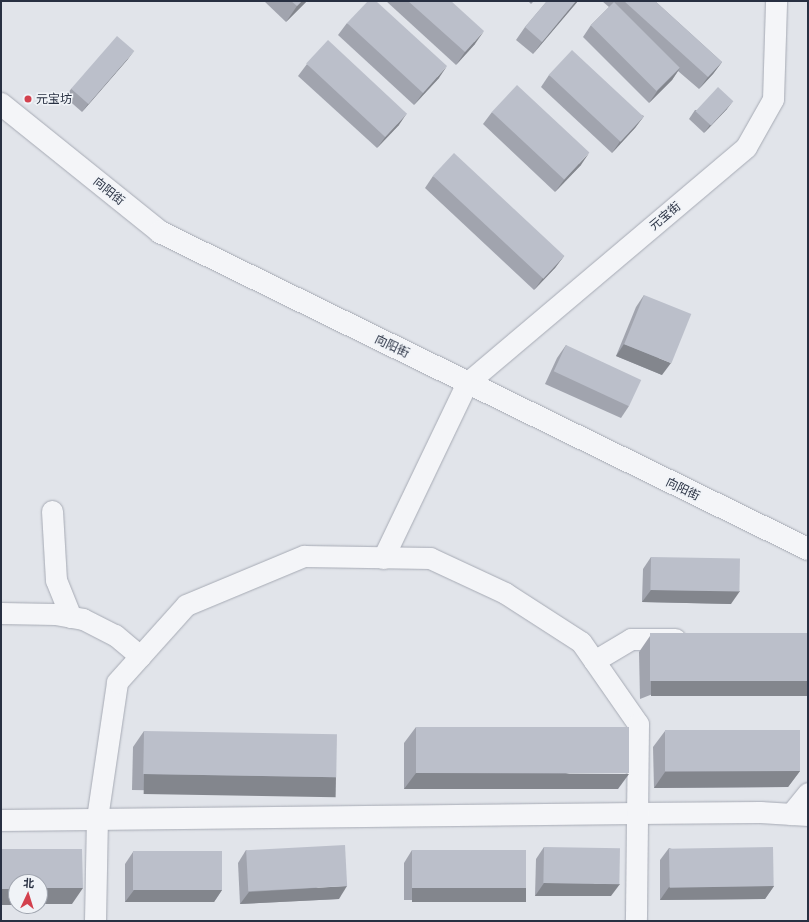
<!DOCTYPE html>
<html>
<head>
<meta charset="utf-8">
<style>
	body { margin:0 }
	#map { position:relative; width:809px; height:922px; overflow:hidden; background:#e1e4ea; font-family:Inter,"Noto Sans SC",sans-serif }
	div>[style] { position:absolute }
	[style*='--x'] { left:calc(var(--x)*1px); top:calc(var(--y)*1px); width:calc(var(--w)*1px); rotate:calc(var(--a)*1deg) }
	.roads { filter:drop-shadow(0 0 1px #a6aab4) drop-shadow(0 0 1px #a6aab4) }
	.minor>* { height:21px; margin:-10.5px; padding:0 10.5px; transform-origin:10.5px; border-radius:10.5px; background:#f4f5f8 }
	.tertiary>* { height:22px; margin:-11px; padding:0 11px; transform-origin:11px; border-radius:11px; background:#f4f5f8 }
	.wall>* { inset:0; background:#a1a4ae }
	.shaded-wall>* { inset:0; background:#83868d; transform-origin:0 0 }
	.building>* { inset:0; background:#bbbfca; transform-origin:0 0 }
	.dots>* { width:11px; height:11px; translate:-50% -50%; box-sizing:border-box; border:2px solid #f0f3f7; border-radius:50% }
	span { translate:-50% -50%; white-space:nowrap; text-align:center; line-height:1.15; -webkit-text-stroke:3px #f0f3f7; paint-order:stroke }
	.poi-label { font-size:12px; color:#283042 }
	.left { translate:0 -50%; text-align:left }
	.street-label { font-size:12px; color:#283042 }
	.frame { position:absolute; inset:0; border:2px solid #283042; pointer-events:none }
	.north { position:absolute; left:8px; top:874px; width:40px; height:40px; box-sizing:border-box; background:#f0f3f7; border:1px solid #a0a5af; border-radius:50%; rotate:4deg; font-size:11px; font-weight:700; line-height:16px; text-align:center; color:#283042 }
	.north::after { content:''; display:block; margin:auto; width:14px; height:18px; background:#d3414e; clip-path:polygon(50% 0,100% 100%,50% 72%,0 100%) }
</style>
</head>
<body>
<div id="map">
	<div class="roads">
		<div class="minor">
			<div style="--x:52;--y:511;--w:69;--a:86.7"></div>
			<div style="--x:56;--y:580;--w:40;--a:68"></div>
			<div style="--x:383;--y:558;--w:194;--a:-64.4"></div>
			<div style="--x:467;--y:383;--w:365;--a:-40.2"></div>
			<div style="--x:746;--y:147;--w:55;--a:-60.6"></div>
			<div style="--x:773;--y:99;--w:98;--a:-88.2"></div>
			<div style="--x:1;--y:613;--w:54;--a:1.1"></div>
			<div style="--x:55;--y:614;--w:28;--a:10"></div>
			<div style="--x:83;--y:619;--w:36;--a:27"></div>
			<div style="--x:115;--y:635;--w:33;--a:40"></div>
			<div style="--x:594;--y:661;--w:43;--a:-30.7"></div>
			<div style="--x:631;--y:639;--w:44;--a:0"></div>
			<div style="--x:791;--y:814;--w:27;--a:-51"></div>
			<div style="--x:1;--y:820;--w:636;--a:-0.63"></div>
			<div style="--x:637;--y:813;--w:123;--a:-0.5"></div>
			<div style="--x:760;--y:812;--w:48;--a:3.6"></div>
			<div style="--x:95;--y:921;--w:103;--a:-88.9"></div>
			<div style="--x:97;--y:818;--w:137;--a:-81.6"></div>
			<div style="--x:117;--y:682;--w:103;--a:-48.1"></div>
			<div style="--x:186;--y:605;--w:128;--a:-22.6"></div>
			<div style="--x:304;--y:556;--w:126;--a:0.9"></div>
			<div style="--x:430;--y:558;--w:83;--a:25"></div>
			<div style="--x:505;--y:593;--w:90;--a:32.8"></div>
			<div style="--x:581;--y:642;--w:100;--a:55.2"></div>
			<div style="--x:638;--y:724;--w:197;--a:90.6"></div>
		</div>
		<div class="tertiary">
			<div style="--x:1;--y:104;--w:204;--a:38.8"></div>
			<div style="--x:160;--y:232;--w:721;--a:26.07"></div>
		</div>
	</div>
	<div class="wall">
		<div style="clip-path:polygon(264px 1px,307px 1px,286px 22px)"></div>
		<div style="clip-path:polygon(386px 1px,451px 1px,475px 44px,456px 65px)"></div>
		<div style="clip-path:polygon(528px 1px,534px 1px,531px 4px)"></div>
		<div style="clip-path:polygon(547px 1px,578px 1px,533px 54px,516px 40px,525px 27px)"></div>
		<div style="clip-path:polygon(602px 1px,655px 1px,722px 62px,713px 74px,699px 89px,678px 71px,672px 80px,649px 103px,583px 37px,591px 25px,609px 7px)"></div>
		<div style="clip-path:polygon(347px 23px,439px 78px,414px 105px,338px 35px)"></div>
		<div style="clip-path:polygon(128px 59px,82px 112px,65px 97px,71px 89px)"></div>
		<div style="clip-path:polygon(307px 64px,399px 125px,377px 148px,298px 76px)"></div>
		<div style="clip-path:polygon(549px 75px,644px 116px,635px 128px,612px 153px,541px 87px)"></div>
		<div style="clip-path:polygon(727px 109px,704px 133px,689px 119px,695px 110px)"></div>
		<div style="clip-path:polygon(492px 112px,581px 165px,555px 192px,483px 124px)"></div>
		<div style="clip-path:polygon(433px 176px,564px 256px,555px 268px,534px 290px,425px 188px)"></div>
		<div style="clip-path:polygon(644px 295px,662px 375px,616px 356px,636px 307px)"></div>
		<div style="clip-path:polygon(566px 345px,629px 406px,621px 418px,545px 384px,557px 358px)"></div>
		<div style="clip-path:polygon(651px 557px,731px 604px,642px 602px,643px 569px)"></div>
		<div style="clip-path:polygon(808px 633px,640px 699px,639px 652px,650px 636px)"></div>
		<div style="clip-path:polygon(416px 727px,618px 789px,404px 789px,404px 743px)"></div>
		<div style="clip-path:polygon(144px 731px,336px 777px,325px 793px,132px 790px,133px 747px)"></div>
		<div style="clip-path:polygon(665px 731px,800px 771px,788px 787px,654px 788px,653px 747px)"></div>
		<div style="clip-path:polygon(544px 847px,611px 896px,535px 896px,536px 859px)"></div>
		<div style="clip-path:polygon(669px 848px,774px 886px,765px 899px,660px 900px,660px 860px)"></div>
		<div style="clip-path:polygon(246px 850px,339px 899px,240px 904px,238px 863px)"></div>
		<div style="clip-path:polygon(412px 850px,518px 900px,404px 900px,404px 863px)"></div>
		<div style="clip-path:polygon(133px 852px,222px 890px,214px 902px,125px 902px,125px 864px)"></div>
	</div>
	<div class="shaded-wall">
		<div style="clip-path:polygon(302px 1px,307px 1px,286px 22px,297px 6px)"></div>
		<div style="clip-path:polygon(576px 1px,578px 1px,533px 54px,542px 42px)"></div>
		<div style="clip-path:polygon(484px 31px,475px 44px,456px 65px,465px 52px)"></div>
		<div style="clip-path:polygon(134px 51px,128px 59px,82px 112px,88px 104px)"></div>
		<div style="clip-path:polygon(722px 62px,713px 74px,699px 89px,708px 77px)"></div>
		<div style="clip-path:polygon(447px 66px,439px 78px,414px 105px,423px 93px)"></div>
		<div style="clip-path:polygon(680px 68px,672px 80px,649px 103px,658px 90px)"></div>
		<div style="clip-path:polygon(733px 101px,727px 109px,704px 133px,710px 125px)"></div>
		<div style="clip-path:polygon(407px 113px,399px 125px,377px 148px,386px 136px)"></div>
		<div style="clip-path:polygon(644px 116px,635px 128px,612px 153px,621px 140px)"></div>
		<div style="clip-path:polygon(589px 153px,581px 165px,555px 192px,564px 180px)"></div>
		<div style="clip-path:polygon(564px 256px,555px 268px,534px 290px,543px 278px)"></div>
		<div style="clip-path:polygon(624px 344px,671px 363px,662px 375px,616px 356px)"></div>
		<div style="clip-path:polygon(651px 590px,740px 591px,731px 604px,642px 602px)"></div>
		<div style="left:808px;top:681px;width:15px;height:157px;rotate:90deg"></div>
		<div style="clip-path:polygon(800px 771px,788px 787px,654px 788px,665px 772px)"></div>
		<div style="clip-path:polygon(416px 773px,629px 774px,618px 789px,404px 789px)"></div>
		<div style="left:144px;top:774px;width:192px;height:20px;rotate:1deg"></div>
		<div style="clip-path:polygon(544px 883px,620px 884px,611px 896px,535px 896px)"></div>
		<div style="clip-path:polygon(347px 886px,339px 899px,240px 904px,249px 892px)"></div>
		<div style="clip-path:polygon(774px 886px,765px 899px,660px 900px,669px 887px)"></div>
		<div style="clip-path:polygon(40px 888px,83px 888px,72px 904px,40px 904px)"></div>
		<div style="left:412px;top:888px;width:114px;height:14px"></div>
		<div style="left:1px;top:889px;width:15px;height:16px"></div>
		<div style="clip-path:polygon(134px 890px,222px 890px,214px 902px,125px 902px)"></div>
	</div>
	<div class="building">
		<div style="clip-path:polygon(291px 1px,302px 1px,297px 6px)"></div>
		<div style="clip-path:polygon(368px 1px,376px 1px,447px 66px,423px 93px,347px 23px)"></div>
		<div style="clip-path:polygon(408px 1px,451px 1px,484px 31px,465px 52px)"></div>
		<div style="clip-path:polygon(547px 1px,576px 1px,542px 42px,525px 27px)"></div>
		<div style="clip-path:polygon(624px 1px,655px 1px,722px 62px,708px 77px)"></div>
		<div style="left:614px;top:2px;width:93px;height:33px;rotate:45deg"></div>
		<div style="left:117px;top:36px;width:23px;height:70px;rotate:41deg"></div>
		<div style="left:328px;top:40px;width:108px;height:32px;rotate:43deg"></div>
		<div style="left:572px;top:50px;width:98px;height:34px;rotate:43deg"></div>
		<div style="left:517px;top:85px;width:99px;height:37px;rotate:43deg"></div>
		<div style="left:718px;top:87px;width:21px;height:33px;rotate:43deg"></div>
		<div style="left:454px;top:153px;width:151px;height:31px;rotate:43deg"></div>
		<div style="left:644px;top:295px;width:51px;height:53px;rotate:22deg"></div>
		<div style="left:566px;top:345px;width:83px;height:29px;rotate:25deg"></div>
		<div style="left:651px;top:557px;width:89px;height:33px;rotate:1deg"></div>
		<div style="left:808px;top:633px;width:48px;height:158px;rotate:90deg"></div>
		<div style="left:416px;top:727px;width:213px;height:46px"></div>
		<div style="left:800px;top:730px;width:41px;height:135px;rotate:90deg"></div>
		<div style="left:144px;top:731px;width:193px;height:43px;rotate:1deg"></div>
		<div style="left:345px;top:845px;width:41px;height:99px;rotate:87deg"></div>
		<div style="left:544px;top:847px;width:76px;height:36px;rotate:1deg"></div>
		<div style="left:773px;top:847px;width:39px;height:104px;rotate:89deg"></div>
		<div style="clip-path:polygon(1px 849px,82px 849px,83px 888px,40px 888px,40px 882px,16px 882px,16px 889px,1px 889px)"></div>
		<div style="left:412px;top:850px;width:114px;height:38px"></div>
		<div style="left:222px;top:851px;width:39px;height:89px;rotate:90deg"></div>
	</div>
	<div class="dots">
		<div style="left:28px;top:99px;background:#d3414e"></div>
	</div>
	<div class="poi-label">
		<span class="left" style="left:36px;top:99px">元宝坊</span>
	</div>
	<div class="street-label">
		<span style="left:109px;top:191px;rotate:39deg">向阳街</span>
		<span style="left:665px;top:216px;rotate:-40deg">元宝街</span>
		<span style="left:392px;top:346px;rotate:26deg">向阳街</span>
		<span style="left:683px;top:489px;rotate:26deg">向阳街</span>
	</div>
	<div class="frame"></div>
	<div class="north">北</div>
</div>
</body>
</html>
